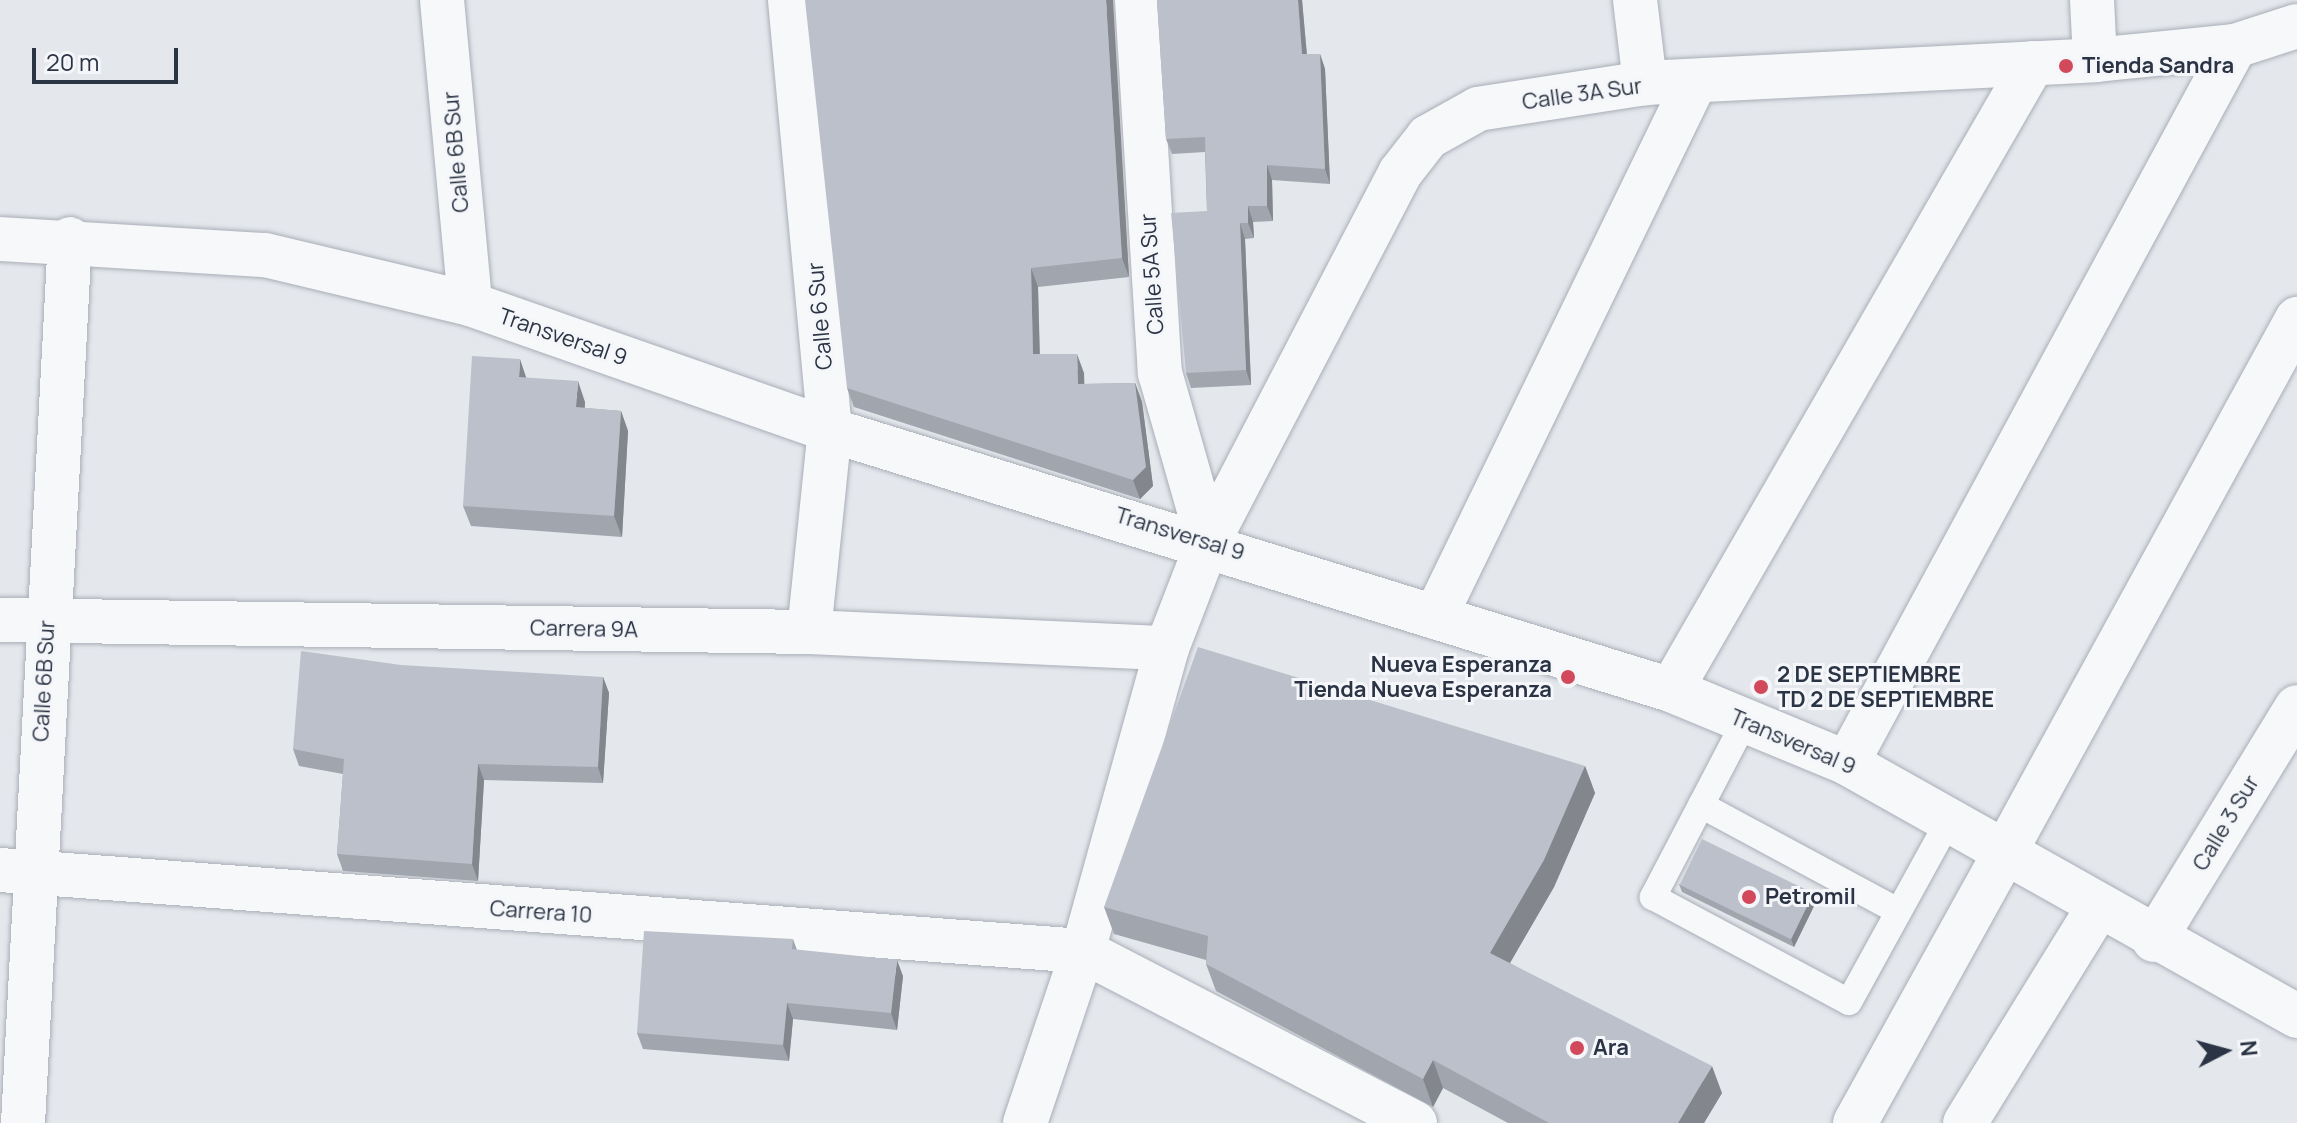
<!DOCTYPE html>
<html>
<head>
<meta charset="utf-8">
<style>
	body { margin:0 }
	#map { position:relative; width:2297px; height:1123px; overflow:hidden; background:#e4e7ec; font-family:Manrope,sans-serif }
	div>[style] { position:absolute }
	[style*='--x'] { left:calc(var(--x)*1px); top:calc(var(--y)*1px); width:calc(var(--w)*1px); rotate:calc(var(--a)*1deg) }
	.roads { filter:drop-shadow(0 0 2px #a9aeb7) drop-shadow(0 0 2px #a9aeb7) }
	.service>* { height:26px; margin:-13px; padding:0 13px; transform-origin:13px; border-radius:13px; background:#f7f8fa }
	.minor>* { height:44px; margin:-22px; padding:0 22px; transform-origin:22px; border-radius:22px; background:#f7f8fa }
	.tertiary>* { height:44px; margin:-22px; padding:0 22px; transform-origin:22px; border-radius:22px; background:#f7f8fa }
	.wall>* { inset:0; background:#a1a5ae }
	.shaded-wall>* { inset:0; background:#83868d }
	.building>* { inset:0; background:#bbc0ca; transform-origin:0 0 }
	.dots>* { width:22px; height:22px; translate:-50% -50%; box-sizing:border-box; border:4px solid #f4f6f9; border-radius:50% }
	span { translate:-50% -50%; white-space:nowrap; text-align:center; line-height:1.15; -webkit-text-stroke:6px #f4f6f9; paint-order:stroke }
	.poi-label { font-size:22px; color:#2b3445; font-weight:700 }
	.left { translate:0 -50%; text-align:left }
	.right { translate:-100% -50%; text-align:right }
	.street-label { font-size:22px; color:#2b3445 }
	.north { position:absolute; left:2185px; top:1011px; width:80px; height:80px; -webkit-text-stroke:6px #f4f6f9; paint-order:stroke; rotate:84deg; font-size:22px; font-weight:700; line-height:32px; text-align:center; color:#2b3445 }
	.north::after { content:''; display:block; margin:auto; width:28px; height:36px; background:#2b3445; clip-path:polygon(50% 0,100% 100%,50% 72%,0 100%) }
	.scale { position:absolute; left:32px; top:48px; width:146px; height:36px; box-sizing:border-box; border:4px solid #2b3445; border-top:0; padding-left:10px; font-size:24px; line-height:28px; white-space:nowrap; color:#2b3445; -webkit-text-stroke:6px #f4f6f9; paint-order:stroke }
</style>
</head>
<body>
<div id="map">
	<div class="roads">
		<div class="service">
			<div style="--x:1745;--y:721;--w:199;--a:117.6"></div>
			<div style="--x:1653;--y:897;--w:222;--a:28.2"></div>
			<div style="--x:1849;--y:1002;--w:208;--a:-61.2"></div>
			<div style="--x:1701;--y:805;--w:224;--a:28.3"></div>
		</div>
		<div class="minor">
			<div style="--x:442;--y:0;--w:305;--a:84.7"></div>
			<div style="--x:1137;--y:0;--w:374;--a:86.5"></div>
			<div style="--x:1160;--y:373;--w:176;--a:74.1"></div>
			<div style="--x:1635;--y:0;--w:84;--a:83.1"></div>
			<div style="--x:2092;--y:0;--w:60;--a:87.1"></div>
			<div style="--x:1435;--y:617;--w:590;--a:-64.09"></div>
			<div style="--x:0;--y:620;--w:809;--a:0.85"></div>
			<div style="--x:809;--y:632;--w:358;--a:2.6"></div>
			<div style="--x:809;--y:632;--w:203;--a:-84.1"></div>
			<div style="--x:1671;--y:690;--w:724;--a:-60"></div>
			<div style="--x:1847;--y:763;--w:815;--a:-61.58"></div>
			<div style="--x:2005;--y:852;--w:608;--a:-61.28"></div>
			<div style="--x:0;--y:870;--w:1086;--a:4.28"></div>
			<div style="--x:1083;--y:951;--w:374;--a:27.4"></div>
			<div style="--x:2154;--y:940;--w:273;--a:-58.5"></div>
			<div style="--x:23;--y:1123;--w:885;--a:-86.96"></div>
			<div style="--x:1025;--y:1123;--w:182;--a:-71.4"></div>
			<div style="--x:1083;--y:951;--w:314;--a:-74.5"></div>
			<div style="--x:1167;--y:648;--w:114;--a:-68.9"></div>
			<div style="--x:1208;--y:542;--w:416;--a:-62.5"></div>
			<div style="--x:1400;--y:173;--w:46;--a:-52.1"></div>
			<div style="--x:1428;--y:137;--w:57;--a:-29.2"></div>
			<div style="--x:1478;--y:109;--w:169;--a:-8.8"></div>
			<div style="--x:1645;--y:83;--w:451;--a:-2.9"></div>
			<div style="--x:2095;--y:60;--w:141;--a:-5.7"></div>
			<div style="--x:2235;--y:46;--w:65;--a:-17.9"></div>
		</div>
		<div class="tertiary">
			<div style="--x:790;--y:0;--w:432;--a:84.7"></div>
			<div style="--x:0;--y:239;--w:265;--a:3.5"></div>
			<div style="--x:265;--y:255;--w:211;--a:13.4"></div>
			<div style="--x:470;--y:304;--w:381;--a:19.3"></div>
			<div style="--x:830;--y:430;--w:880;--a:17.18"></div>
			<div style="--x:1671;--y:690;--w:191;--a:22.5"></div>
			<div style="--x:1847;--y:763;--w:516;--a:29.35"></div>
			<div style="--x:1855;--y:1123;--w:310;--a:-61"></div>
			<div style="--x:1965;--y:1123;--w:253;--a:-58.3"></div>
		</div>
	</div>
	<div class="wall">
		<div style="clip-path:polygon(1157px 0,1302px 0,1307px 54px,1320px 54px,1325px 69px,1330px 184px,1272px 180px,1273px 221px,1253px 222px,1254px 238px,1245px 239px,1251px 385px,1191px 388px,1186px 373px,1207px 211px,1205px 152px,1172px 154px,1166px 139px)"></div>
		<div style="clip-path:polygon(1112px 2px,1129px 277px,1038px 287px,1040px 354px,1084px 373px,1084px 384px,1135px 383px,1142px 402px,1153px 486px,1140px 499px,854px 407px,847px 388px)"></div>
		<div style="clip-path:polygon(526px 378px,585px 402px,585px 408px,621px 411px,628px 431px,622px 537px,471px 526px,463px 506px)"></div>
		<div style="clip-path:polygon(603px 677px,609px 693px,603px 783px,484px 780px,478px 881px,343px 871px,337px 854px,343px 774px,299px 766px,293px 749px)"></div>
		<div style="clip-path:polygon(1585px 766px,1595px 793px,1554px 887px,1510px 963px,1722px 1093px,1704px 1123px,1508px 1123px,1443px 1088px,1433px 1107px,1216px 991px,1206px 964px,1206px 960px,1114px 934px,1104px 907px)"></div>
		<div style="clip-path:polygon(1679px 884px,1813px 894px,1816px 902px,1794px 947px,1682px 892px)"></div>
		<div style="clip-path:polygon(793px 939px,797px 950px,903px 976px,897px 1030px,793px 1019px,789px 1061px,643px 1049px,637px 1033px)"></div>
	</div>
	<div class="shaded-wall">
		<div style="clip-path:polygon(1106px 0,1113px 0,1129px 277px,1122px 258px)"></div>
		<div style="clip-path:polygon(1298px 0,1302px 0,1308px 69px,1302px 54px)"></div>
		<div style="clip-path:polygon(1320px 54px,1325px 69px,1330px 184px,1325px 169px)"></div>
		<div style="clip-path:polygon(1267px 165px,1272px 180px,1273px 221px,1267px 206px)"></div>
		<div style="clip-path:polygon(1248px 206px,1253px 222px,1254px 238px,1248px 223px)"></div>
		<div style="clip-path:polygon(1240px 223px,1245px 239px,1251px 385px,1246px 370px)"></div>
		<div style="clip-path:polygon(1031px 268px,1038px 287px,1040px 373px,1033px 354px)"></div>
		<div style="clip-path:polygon(1077px 354px,1084px 373px,1085px 403px,1078px 384px)"></div>
		<div style="clip-path:polygon(520px 359px,527px 380px,519px 377px)"></div>
		<div style="clip-path:polygon(578px 381px,585px 402px,583px 428px,576px 407px)"></div>
		<div style="clip-path:polygon(1135px 383px,1142px 402px,1153px 486px,1140px 499px,1133px 480px)"></div>
		<div style="clip-path:polygon(621px 411px,628px 431px,622px 537px,614px 516px)"></div>
		<div style="clip-path:polygon(603px 677px,609px 693px,603px 783px,598px 767px)"></div>
		<div style="clip-path:polygon(478px 764px,484px 780px,478px 881px,472px 864px)"></div>
		<div style="clip-path:polygon(1585px 766px,1595px 793px,1554px 887px,1500px 980px,1490px 953px)"></div>
		<div style="clip-path:polygon(1813px 894px,1816px 902px,1794px 947px,1791px 939px)"></div>
		<div style="clip-path:polygon(897px 960px,903px 976px,897px 1030px,891px 1013px)"></div>
		<div style="clip-path:polygon(787px 1003px,793px 1019px,789px 1061px,783px 1045px)"></div>
		<div style="clip-path:polygon(1433px 1060px,1443px 1088px,1433px 1107px,1423px 1079px)"></div>
		<div style="clip-path:polygon(1712px 1066px,1722px 1093px,1704px 1123px,1678px 1123px)"></div>
	</div>
	<div class="building">
		<div style="clip-path:polygon(805px 0,1106px 0,1122px 258px,1031px 268px,1033px 354px,1077px 354px,1078px 384px,1135px 383px,1146px 467px,1133px 480px,847px 388px)"></div>
		<div style="clip-path:polygon(1157px 0,1298px 0,1302px 54px,1320px 54px,1325px 169px,1267px 165px,1267px 206px,1248px 206px,1248px 223px,1240px 223px,1246px 370px,1186px 373px,1171px 213px,1207px 211px,1205px 137px,1166px 139px)"></div>
		<div style="clip-path:polygon(472px 356px,520px 359px,519px 377px,578px 381px,576px 407px,621px 411px,614px 516px,463px 506px)"></div>
		<div style="clip-path:polygon(1198px 647px,1585px 766px,1544px 860px,1490px 953px,1712px 1066px,1678px 1123px,1549px 1123px,1433px 1060px,1423px 1079px,1206px 964px,1208px 936px,1104px 907px)"></div>
		<div style="clip-path:polygon(301px 651px,401px 665px,603px 677px,598px 767px,478px 764px,472px 864px,337px 854px,344px 759px,293px 749px)"></div>
		<div style="left:1702px;top:839px;width:124px;height:51px;rotate:26deg"></div>
		<div style="clip-path:polygon(644px 931px,793px 939px,792px 949px,897px 960px,891px 1013px,787px 1003px,783px 1045px,637px 1033px)"></div>
	</div>
	<div class="dots">
		<div style="left:2066px;top:66px;background:#d1495b"></div>
		<div style="left:1568px;top:677px;background:#d1495b"></div>
		<div style="left:1761px;top:687px;background:#d1495b"></div>
		<div style="left:1749px;top:897px;background:#d1495b"></div>
		<div style="left:1577px;top:1048px;background:#d1495b"></div>
	</div>
	<div class="poi-label">
		<span class="left" style="left:2082px;top:66px">Tienda Sandra</span>
		<span class="right" style="left:1552px;top:677px">Nueva Esperanza<br>Tienda Nueva Esperanza</span>
		<span class="left" style="left:1777px;top:687px">2 DE SEPTIEMBRE<br>TD 2 DE SEPTIEMBRE</span>
		<span class="left" style="left:1765px;top:897px">Petromil</span>
		<span class="left" style="left:1593px;top:1048px">Ara</span>
	</div>
	<div class="street-label">
		<span style="left:1582px;top:94px;rotate:-8deg">Calle 3A Sur</span>
		<span style="left:456px;top:152px;rotate:-95deg">Calle 6B Sur</span>
		<span style="left:1152px;top:274px;rotate:-94deg">Calle 5A Sur</span>
		<span style="left:820px;top:316px;rotate:-95deg">Calle 6 Sur</span>
		<span style="left:563px;top:337px;rotate:19deg">Transversal 9</span>
		<span style="left:1180px;top:534px;rotate:17deg">Transversal 9</span>
		<span style="left:584px;top:629px;rotate:1deg">Carrera 9A</span>
		<span style="left:44px;top:681px;rotate:-87deg">Calle 6B Sur</span>
		<span style="left:1793px;top:742px;rotate:23deg">Transversal 9</span>
		<span style="left:2226px;top:823px;rotate:-59deg">Calle 3 Sur</span>
		<span style="left:541px;top:912px;rotate:4deg">Carrera 10</span>
	</div>
	<div class="north">N</div>
	<div class="scale">20 m</div>
</div>
</body>
</html>
